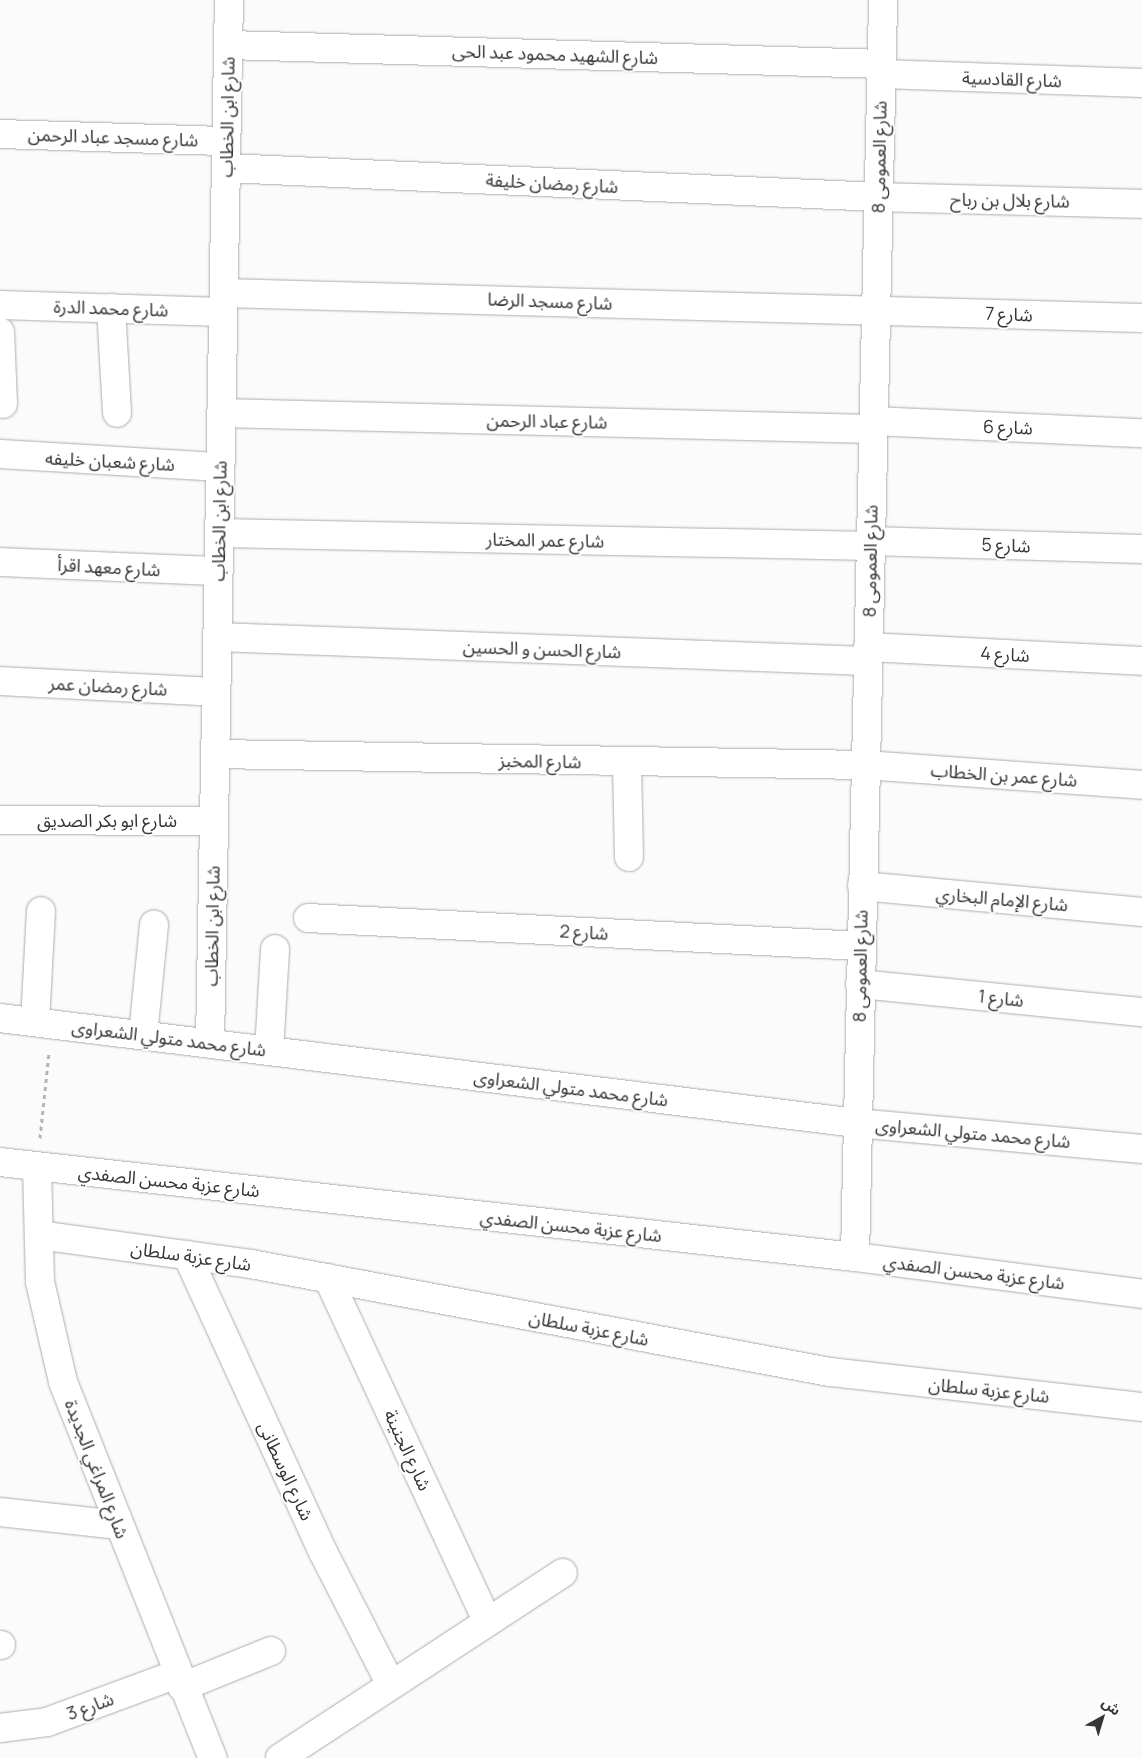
<!DOCTYPE html>
<html>
<head>
<meta charset="utf-8">
<style>
	body { margin:0 }
	#map { position:relative; width:1142px; height:1758px; overflow:hidden; background:#fbfbfc; font-family:Manrope,"Noto Sans Arabic",sans-serif }
	div>[style] { position:absolute }
	[style*='--x'] { left:calc(var(--x)*1px); top:calc(var(--y)*1px); width:calc(var(--w)*1px); rotate:calc(var(--a)*1deg) }
	.path>* { height:3px; margin-top:-1.5px; transform-origin:0; background:repeating-linear-gradient(90deg,#b5b5b6 0 4px,transparent 0 8px) }
	.roads { filter:drop-shadow(0 0 1px #acacad) drop-shadow(0 0 1px #acacad) }
	.minor>* { height:28px; margin:-14px; padding:0 14px; transform-origin:14px; border-radius:14px; background:#fff }
	span { translate:-50% -50%; white-space:nowrap; text-align:center; line-height:1.15; -webkit-text-stroke:4px #fff; paint-order:stroke }
	.street-label { font-size:18px; color:#353535 }
	.north { position:absolute; left:1077px; top:1693px; width:50px; height:50px; -webkit-text-stroke:4px #fff; paint-order:stroke; rotate:39deg; font-size:14px; font-weight:700; line-height:20px; text-align:center; color:#353535 }
	.north::after { content:''; display:block; margin:auto; width:18px; height:22px; background:#353535; clip-path:polygon(50% 0,100% 100%,50% 72%,0 100%) }
</style>
</head>
<body>
<div id="map">
	<div class="path">
		<div style="--x:40;--y:1138;--w:86;--a:-84"></div>
	</div>
	<div class="roads">
		<div class="minor">
			<div style="--x:228;--y:45;--w:654;--a:1.66"></div>
			<div style="--x:881;--y:74;--w:261;--a:2"></div>
			<div style="--x:0;--y:134;--w:226;--a:1.8"></div>
			<div style="--x:226;--y:168;--w:654;--a:2.54"></div>
			<div style="--x:879;--y:197;--w:263;--a:1.5"></div>
			<div style="--x:224;--y:293;--w:918;--a:1.56"></div>
			<div style="--x:0;--y:305;--w:223;--a:1.8"></div>
			<div style="--x:111;--y:308;--w:105;--a:86.7"></div>
			<div style="--x:0;--y:332;--w:72;--a:87.6"></div>
			<div style="--x:221;--y:413;--w:652;--a:1.41"></div>
			<div style="--x:873;--y:421;--w:269;--a:2.6"></div>
			<div style="--x:0;--y:454;--w:220;--a:3.4"></div>
			<div style="--x:219;--y:533;--w:651;--a:1.14"></div>
			<div style="--x:870;--y:541;--w:272;--a:1.7"></div>
			<div style="--x:0;--y:562;--w:218;--a:2.4"></div>
			<div style="--x:217;--y:637;--w:650;--a:2.11"></div>
			<div style="--x:868;--y:647;--w:274;--a:2.9"></div>
			<div style="--x:0;--y:681;--w:216;--a:2.9"></div>
			<div style="--x:215;--y:754;--w:650;--a:0.97"></div>
			<div style="--x:865;--y:765;--w:278;--a:4.1"></div>
			<div style="--x:627;--y:763;--w:94;--a:88.8"></div>
			<div style="--x:0;--y:820;--w:214;--a:0.3"></div>
			<div style="--x:862;--y:886;--w:281;--a:5.3"></div>
			<div style="--x:308;--y:918;--w:554;--a:2.9"></div>
			<div style="--x:860;--y:984;--w:283;--a:5.7"></div>
			<div style="--x:0;--y:1018;--w:862;--a:6.99"></div>
			<div style="--x:856;--y:1123;--w:287;--a:5.2"></div>
			<div style="--x:35;--y:1022;--w:111;--a:-86.9"></div>
			<div style="--x:143;--y:1035;--w:111;--a:-84.3"></div>
			<div style="--x:210;--y:1043;--w:1043;--a:-88.96"></div>
			<div style="--x:269;--y:1051;--w:102;--a:-86.6"></div>
			<div style="--x:0;--y:1162;--w:860;--a:6.34"></div>
			<div style="--x:855;--y:1257;--w:289;--a:7.3"></div>
			<div style="--x:37;--y:1167;--w:115;--a:88.5"></div>
			<div style="--x:40;--y:1282;--w:103;--a:77"></div>
			<div style="--x:63;--y:1382;--w:405;--a:68.3"></div>
			<div style="--x:39;--y:1235;--w:214;--a:7.8"></div>
			<div style="--x:251;--y:1264;--w:589;--a:10.57"></div>
			<div style="--x:830;--y:1372;--w:314;--a:6.4"></div>
			<div style="--x:187;--y:1255;--w:327;--a:65.4"></div>
			<div style="--x:323;--y:1552;--w:149;--a:62.9"></div>
			<div style="--x:855;--y:1257;--w:1257;--a:-88.72"></div>
			<div style="--x:328;--y:1278;--w:379;--a:65.1"></div>
			<div style="--x:0;--y:1512;--w:120;--a:6.2"></div>
			<div style="--x:0;--y:1645;--w:1;--a:0"></div>
			<div style="--x:182;--y:1687;--w:96;--a:-22"></div>
			<div style="--x:0;--y:1728;--w:47;--a:-7.3"></div>
			<div style="--x:47;--y:1722;--w:139;--a:-20.3"></div>
			<div style="--x:280;--y:1758;--w:338;--a:-33.2"></div>
		</div>
	</div>
	<div class="street-label">
		<span style="left:555px;top:54px;rotate:2deg">شارع الشهيد محمود عبد الحى</span>
		<span style="left:1012px;top:79px;rotate:2deg">شارع القادسية</span>
		<span style="left:227px;top:117px;rotate:-89deg">شارع ابن الخطاب</span>
		<span style="left:113px;top:137px;rotate:2deg">شارع مسجد عباد الرحمن</span>
		<span style="left:879px;top:157px;rotate:-89deg">شارع العمومى 8</span>
		<span style="left:552px;top:183px;rotate:3deg">شارع رمضان خليفة</span>
		<span style="left:1010px;top:200px;rotate:1deg">شارع بلال بن رباح</span>
		<span style="left:550px;top:301px;rotate:2deg">شارع مسجد الرضا</span>
		<span style="left:111px;top:308px;rotate:2deg">شارع محمد الدرة</span>
		<span style="left:1009px;top:314px;rotate:2deg">شارع 7</span>
		<span style="left:547px;top:421px;rotate:1deg">شارع عباد الرحمن</span>
		<span style="left:1008px;top:427px;rotate:2deg">شارع 6</span>
		<span style="left:110px;top:461px;rotate:3deg">شارع شعبان خليفه</span>
		<span style="left:219px;top:521px;rotate:-89deg">شارع ابن الخطاب</span>
		<span style="left:545px;top:540px;rotate:1deg">شارع عمر المختار</span>
		<span style="left:1006px;top:545px;rotate:2deg">شارع 5</span>
		<span style="left:870px;top:561px;rotate:-89deg">شارع العمومى 8</span>
		<span style="left:109px;top:567px;rotate:3deg">شارع معهد اقرأ</span>
		<span style="left:542px;top:649px;rotate:2deg">شارع الحسن و الحسين</span>
		<span style="left:1005px;top:654px;rotate:3deg">شارع 4</span>
		<span style="left:108px;top:686px;rotate:3deg">شارع رمضان عمر</span>
		<span style="left:540px;top:761px;rotate:1deg">شارع المخبز</span>
		<span style="left:1004px;top:775px;rotate:4deg">شارع عمر بن الخطاب</span>
		<span style="left:107px;top:820px">شارع ابو بكر الصديق</span>
		<span style="left:1002px;top:899px;rotate:5deg">شارع الإمام البخاري</span>
		<span style="left:212px;top:926px;rotate:-89deg">شارع ابن الخطاب</span>
		<span style="left:584px;top:932px;rotate:3deg">شارع 2</span>
		<span style="left:860px;top:966px;rotate:-89deg">شارع العمومى 8</span>
		<span style="left:1001px;top:998px;rotate:6deg">شارع 1</span>
		<span style="left:169px;top:1038px;rotate:7deg">شارع محمد متولي الشعراوى</span>
		<span style="left:571px;top:1088px;rotate:7deg">شارع محمد متولي الشعراوى</span>
		<span style="left:973px;top:1133px;rotate:5deg">شارع محمد متولي الشعراوى</span>
		<span style="left:169px;top:1181px;rotate:6deg">شارع عزبة محسن الصفدي</span>
		<span style="left:571px;top:1226px;rotate:6deg">شارع عزبة محسن الصفدي</span>
		<span style="left:191px;top:1256px;rotate:8deg">شارع عزبة سلطان</span>
		<span style="left:974px;top:1272px;rotate:7deg">شارع عزبة محسن الصفدي</span>
		<span style="left:589px;top:1328px;rotate:11deg">شارع عزبة سلطان</span>
		<span style="left:989px;top:1390px;rotate:6deg">شارع عزبة سلطان</span>
		<span style="left:408px;top:1450px;rotate:65deg">شارع الجنينة</span>
		<span style="left:97px;top:1469px;rotate:69deg">شارع المراغي الجديدة</span>
		<span style="left:286px;top:1471px;rotate:65deg">شارع الوسطانى</span>
		<span style="left:90px;top:1706px;rotate:-20deg">شارع 3</span>
	</div>
	<div class="north">ش</div>
</div>
</body>
</html>
